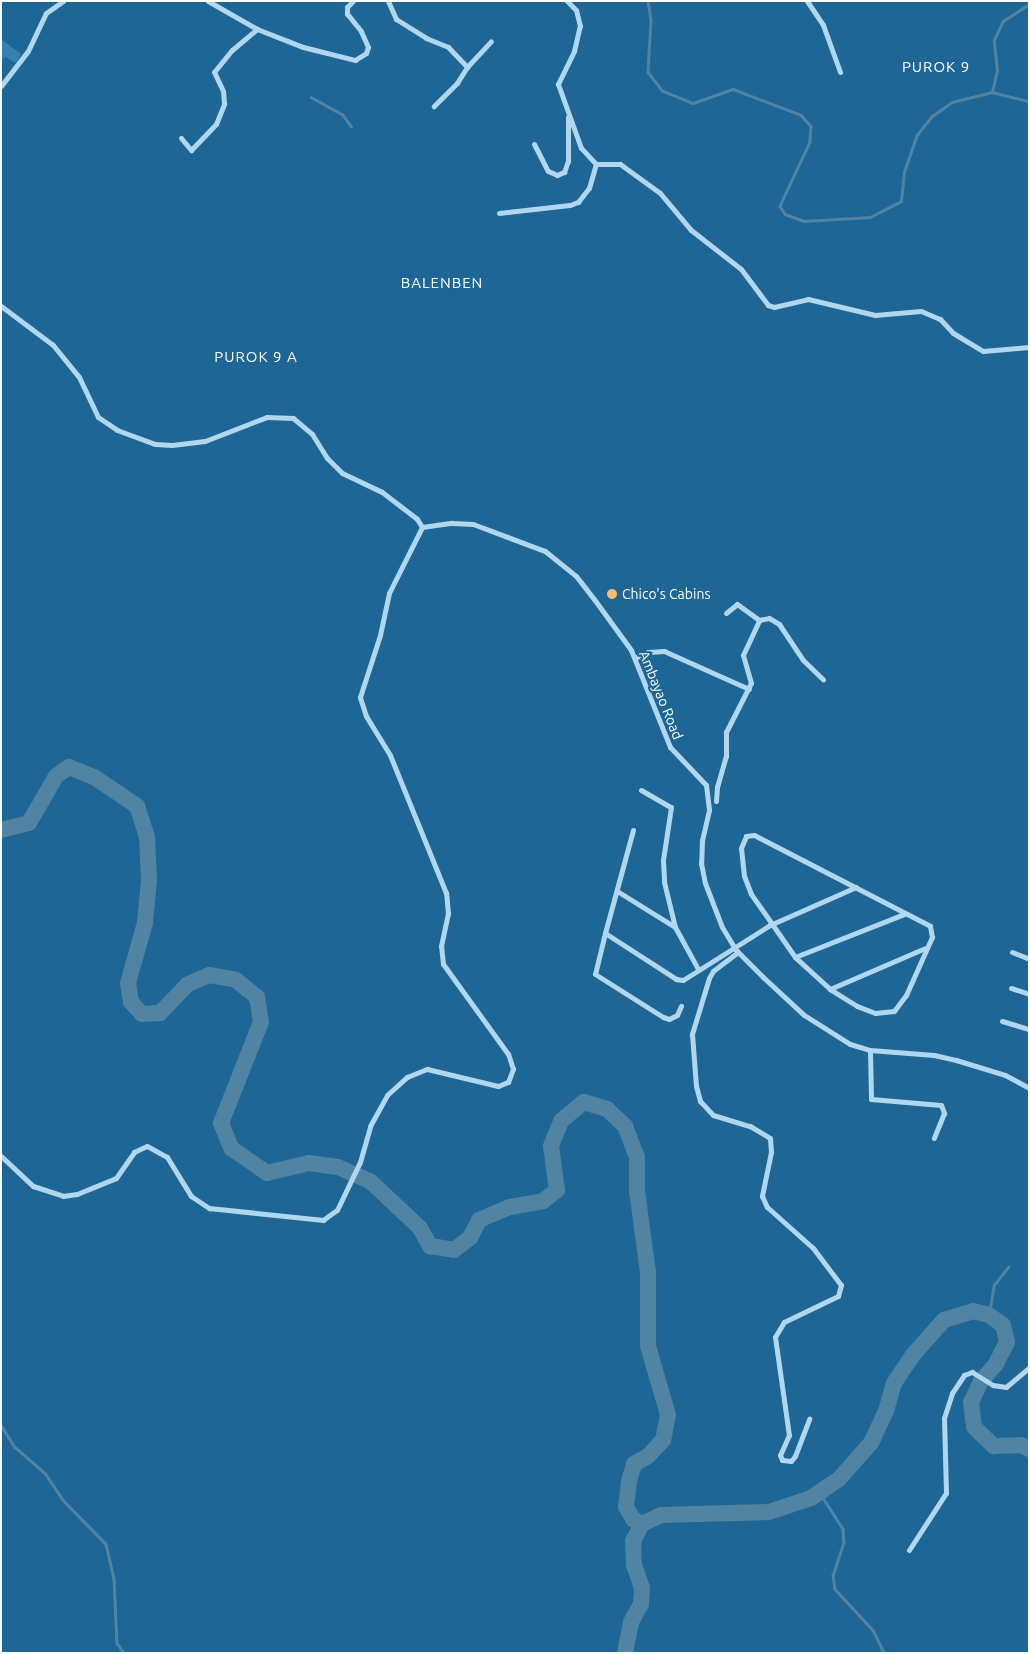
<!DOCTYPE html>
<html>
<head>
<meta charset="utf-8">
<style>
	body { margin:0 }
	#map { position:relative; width:1030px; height:1654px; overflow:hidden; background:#1e6695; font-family:Ubuntu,sans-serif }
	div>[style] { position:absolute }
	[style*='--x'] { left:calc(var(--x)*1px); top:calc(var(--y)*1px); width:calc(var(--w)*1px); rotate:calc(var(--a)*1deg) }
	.green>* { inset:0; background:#3281b2 }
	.stream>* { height:2.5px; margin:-1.25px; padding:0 1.25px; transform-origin:1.25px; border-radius:1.25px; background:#5183a2 }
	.river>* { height:16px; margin:-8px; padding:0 8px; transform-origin:8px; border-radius:8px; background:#5183a2 }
	.minor>* { height:5px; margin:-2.5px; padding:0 2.5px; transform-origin:2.5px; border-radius:2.5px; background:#b1d7ef }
	.dots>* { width:14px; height:14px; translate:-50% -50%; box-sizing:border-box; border:2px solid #1e6695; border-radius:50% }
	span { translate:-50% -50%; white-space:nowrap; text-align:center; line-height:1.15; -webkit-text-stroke:4.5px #1e6695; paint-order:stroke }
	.poi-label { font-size:14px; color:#fff }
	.left { translate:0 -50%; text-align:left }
	.street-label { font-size:14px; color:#fff }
	.neighbourhood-label { font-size:15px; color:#fff; letter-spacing:1px }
	.frame { position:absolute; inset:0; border:2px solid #fff; pointer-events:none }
</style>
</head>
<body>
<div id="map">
	<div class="green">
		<div style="clip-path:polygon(1px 39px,21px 54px,16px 63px,5px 57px,1px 62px)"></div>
	</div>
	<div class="stream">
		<div style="--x:648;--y:1;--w:19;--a:81"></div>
		<div style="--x:651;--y:20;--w:52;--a:93.3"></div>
		<div style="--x:648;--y:72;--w:24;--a:52"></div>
		<div style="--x:663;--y:91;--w:32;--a:22"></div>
		<div style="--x:693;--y:103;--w:42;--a:-19.3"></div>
		<div style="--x:733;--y:89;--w:73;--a:20.9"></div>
		<div style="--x:801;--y:115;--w:15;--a:48"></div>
		<div style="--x:811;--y:126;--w:16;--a:94"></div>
		<div style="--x:810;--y:142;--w:71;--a:115.1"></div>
		<div style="--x:780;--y:206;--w:9;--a:58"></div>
		<div style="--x:785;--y:214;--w:20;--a:20"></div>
		<div style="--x:804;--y:221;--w:66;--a:-3.5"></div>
		<div style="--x:870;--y:217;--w:35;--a:-27"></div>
		<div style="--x:901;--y:201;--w:29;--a:-84"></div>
		<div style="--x:904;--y:172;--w:39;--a:-71"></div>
		<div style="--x:917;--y:135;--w:24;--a:-52"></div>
		<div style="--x:932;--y:116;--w:24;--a:-35"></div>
		<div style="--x:952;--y:102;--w:41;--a:-14"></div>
		<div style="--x:992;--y:92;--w:38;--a:14"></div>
		<div style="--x:992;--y:92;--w:22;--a:-77"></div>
		<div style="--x:997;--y:71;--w:31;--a:-96"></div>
		<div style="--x:994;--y:40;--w:21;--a:-65"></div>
		<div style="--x:1003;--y:21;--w:31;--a:-33"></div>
		<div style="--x:311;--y:97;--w:37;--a:29"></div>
		<div style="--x:343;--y:115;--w:14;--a:54"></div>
		<div style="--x:989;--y:1315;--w:30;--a:-81"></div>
		<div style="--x:994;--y:1285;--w:23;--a:-52"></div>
		<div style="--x:1;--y:1425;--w:26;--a:58"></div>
		<div style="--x:15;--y:1447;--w:40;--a:41"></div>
		<div style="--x:45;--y:1473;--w:32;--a:56"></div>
		<div style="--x:63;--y:1500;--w:62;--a:45.7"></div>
		<div style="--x:106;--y:1544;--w:35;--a:77"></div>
		<div style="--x:114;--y:1578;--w:65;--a:87.4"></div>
		<div style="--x:117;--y:1643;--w:12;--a:55"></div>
		<div style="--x:820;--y:1493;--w:43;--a:57.4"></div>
		<div style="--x:843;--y:1529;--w:13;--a:86"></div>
		<div style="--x:844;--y:1542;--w:35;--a:108"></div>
		<div style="--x:833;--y:1575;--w:14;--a:82"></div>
		<div style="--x:835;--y:1589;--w:56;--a:47.2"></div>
		<div style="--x:873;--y:1630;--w:25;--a:64"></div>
	</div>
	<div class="river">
		<div style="--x:1;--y:830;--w:29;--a:-14"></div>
		<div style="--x:29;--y:823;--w:54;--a:-60.1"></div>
		<div style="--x:56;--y:776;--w:16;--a:-35"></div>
		<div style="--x:69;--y:767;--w:27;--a:22"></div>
		<div style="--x:94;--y:777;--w:52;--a:34"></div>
		<div style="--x:137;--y:806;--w:33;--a:72"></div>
		<div style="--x:147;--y:837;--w:43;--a:87.3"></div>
		<div style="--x:149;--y:880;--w:43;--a:95.3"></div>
		<div style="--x:145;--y:923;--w:62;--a:105.8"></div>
		<div style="--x:128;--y:983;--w:19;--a:81"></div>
		<div style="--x:131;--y:1002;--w:16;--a:47"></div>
		<div style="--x:142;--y:1014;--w:18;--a:-3"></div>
		<div style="--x:160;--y:1013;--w:40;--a:-46"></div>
		<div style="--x:188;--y:984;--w:23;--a:-23"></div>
		<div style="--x:209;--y:975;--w:27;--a:10"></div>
		<div style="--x:236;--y:980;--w:27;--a:39"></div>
		<div style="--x:257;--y:997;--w:25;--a:81"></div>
		<div style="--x:261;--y:1022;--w:109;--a:111.6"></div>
		<div style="--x:221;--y:1123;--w:27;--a:68"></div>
		<div style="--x:231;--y:1148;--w:44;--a:34.8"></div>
		<div style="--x:267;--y:1173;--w:43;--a:-13.4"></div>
		<div style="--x:309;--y:1163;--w:29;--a:8"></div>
		<div style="--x:338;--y:1167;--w:35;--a:24"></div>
		<div style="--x:370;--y:1181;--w:69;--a:43.2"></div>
		<div style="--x:420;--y:1228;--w:21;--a:61"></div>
		<div style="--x:430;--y:1246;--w:24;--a:9"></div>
		<div style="--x:454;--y:1250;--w:20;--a:-37"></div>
		<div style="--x:470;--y:1238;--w:20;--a:-63"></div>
		<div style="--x:479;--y:1220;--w:34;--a:-23"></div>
		<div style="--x:510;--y:1207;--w:34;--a:-10"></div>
		<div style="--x:543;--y:1201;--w:18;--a:-38"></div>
		<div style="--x:557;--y:1190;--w:44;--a:-97.8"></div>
		<div style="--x:551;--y:1146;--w:27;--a:-68"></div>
		<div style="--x:561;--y:1121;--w:30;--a:-40"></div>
		<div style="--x:584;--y:1102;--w:24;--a:17"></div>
		<div style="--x:607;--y:1109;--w:25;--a:43"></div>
		<div style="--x:625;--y:1126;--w:33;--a:69"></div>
		<div style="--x:637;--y:1157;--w:34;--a:90"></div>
		<div style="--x:637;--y:1191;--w:82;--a:82.3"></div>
		<div style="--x:648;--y:1272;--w:74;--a:90"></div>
		<div style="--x:648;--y:1346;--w:72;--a:73.8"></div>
		<div style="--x:668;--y:1415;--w:25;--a:101"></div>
		<div style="--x:663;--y:1440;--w:22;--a:133"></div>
		<div style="--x:648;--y:1456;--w:16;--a:150"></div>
		<div style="--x:634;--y:1464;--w:19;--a:106"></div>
		<div style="--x:629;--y:1482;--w:25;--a:97"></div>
		<div style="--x:626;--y:1507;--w:14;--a:60"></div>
		<div style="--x:633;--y:1519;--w:10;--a:29"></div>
		<div style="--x:625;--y:1653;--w:32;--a:-79"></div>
		<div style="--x:631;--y:1622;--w:21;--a:-61"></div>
		<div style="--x:641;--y:1604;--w:16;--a:-86"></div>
		<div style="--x:642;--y:1588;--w:24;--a:-109"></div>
		<div style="--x:634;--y:1565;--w:24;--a:-92"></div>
		<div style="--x:633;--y:1541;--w:19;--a:-62"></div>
		<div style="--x:642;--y:1524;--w:21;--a:-25"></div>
		<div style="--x:661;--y:1515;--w:108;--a:-1.6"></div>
		<div style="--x:769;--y:1512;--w:44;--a:-18.4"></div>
		<div style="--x:811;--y:1498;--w:32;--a:-34"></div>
		<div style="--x:838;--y:1480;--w:50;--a:-48.3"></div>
		<div style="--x:871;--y:1443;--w:35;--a:-65"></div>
		<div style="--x:886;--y:1411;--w:29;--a:-74"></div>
		<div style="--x:894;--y:1383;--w:32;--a:-56"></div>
		<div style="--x:912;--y:1356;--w:48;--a:-48.4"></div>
		<div style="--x:944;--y:1320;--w:30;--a:-17"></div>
		<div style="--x:973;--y:1311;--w:16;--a:14"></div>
		<div style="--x:989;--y:1315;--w:17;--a:36"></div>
		<div style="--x:1003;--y:1325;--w:17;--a:77"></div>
		<div style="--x:1007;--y:1342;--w:25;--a:117"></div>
		<div style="--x:996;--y:1364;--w:23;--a:131"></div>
		<div style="--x:981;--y:1381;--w:23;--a:115"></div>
		<div style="--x:971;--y:1402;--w:25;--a:83"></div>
		<div style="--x:974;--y:1427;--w:28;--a:44"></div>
		<div style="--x:994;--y:1446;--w:27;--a:-2"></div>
		<div style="--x:1021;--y:1445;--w:9;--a:27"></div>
	</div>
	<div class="minor">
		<div style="--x:208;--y:1;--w:56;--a:29.7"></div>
		<div style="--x:257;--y:29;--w:49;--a:21.4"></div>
		<div style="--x:303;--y:47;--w:54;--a:14"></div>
		<div style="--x:355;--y:60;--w:13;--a:-32"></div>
		<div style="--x:366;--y:53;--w:6;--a:-72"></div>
		<div style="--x:368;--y:47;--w:17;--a:-114"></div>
		<div style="--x:361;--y:31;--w:22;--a:-129"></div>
		<div style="--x:347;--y:14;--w:7;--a:-90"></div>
		<div style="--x:347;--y:7;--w:8;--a:-45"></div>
		<div style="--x:388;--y:1;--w:20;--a:66"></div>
		<div style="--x:396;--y:19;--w:36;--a:32"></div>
		<div style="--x:426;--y:38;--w:24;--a:22"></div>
		<div style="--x:448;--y:47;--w:28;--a:46"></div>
		<div style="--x:467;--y:67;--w:19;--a:122"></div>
		<div style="--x:457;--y:83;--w:33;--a:135"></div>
		<div style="--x:807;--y:1;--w:29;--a:56"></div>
		<div style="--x:823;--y:25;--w:50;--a:70.1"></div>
		<div style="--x:467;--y:67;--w:35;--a:-47"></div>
		<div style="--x:1;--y:86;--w:44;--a:-52.4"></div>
		<div style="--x:28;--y:51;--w:42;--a:-64.7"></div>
		<div style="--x:46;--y:13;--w:21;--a:-35"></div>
		<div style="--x:181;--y:138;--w:16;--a:50"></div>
		<div style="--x:191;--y:150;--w:36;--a:-46"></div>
		<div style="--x:216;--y:124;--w:22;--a:-68"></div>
		<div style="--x:224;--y:104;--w:13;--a:-94"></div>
		<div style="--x:223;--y:91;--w:21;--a:-115"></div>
		<div style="--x:214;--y:72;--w:28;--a:-51"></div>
		<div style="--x:232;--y:50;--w:33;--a:-40"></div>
		<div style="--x:534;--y:144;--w:30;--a:63"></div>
		<div style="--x:548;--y:171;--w:10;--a:24"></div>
		<div style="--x:557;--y:175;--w:8;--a:-23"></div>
		<div style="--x:564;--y:172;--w:12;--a:-70"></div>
		<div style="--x:568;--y:161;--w:44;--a:-90"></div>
		<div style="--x:596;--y:164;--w:24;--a:0"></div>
		<div style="--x:620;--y:164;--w:49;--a:35.9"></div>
		<div style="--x:660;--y:193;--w:48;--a:50"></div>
		<div style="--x:691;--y:230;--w:63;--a:38"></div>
		<div style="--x:741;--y:269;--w:45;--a:53.1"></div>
		<div style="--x:768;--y:305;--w:6;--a:18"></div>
		<div style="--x:774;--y:307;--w:35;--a:-13"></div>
		<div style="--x:808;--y:299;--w:69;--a:13.4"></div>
		<div style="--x:875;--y:315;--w:46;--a:-5"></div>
		<div style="--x:921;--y:311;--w:21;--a:23"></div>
		<div style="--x:940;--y:319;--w:19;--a:47"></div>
		<div style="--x:953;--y:333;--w:35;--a:31"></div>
		<div style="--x:983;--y:351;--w:46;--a:-5"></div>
		<div style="--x:499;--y:213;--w:71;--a:-6.4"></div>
		<div style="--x:570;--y:205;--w:9;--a:-21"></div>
		<div style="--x:578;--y:202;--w:18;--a:-52"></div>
		<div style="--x:589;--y:188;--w:25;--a:-74"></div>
		<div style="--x:596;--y:164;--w:22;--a:-133"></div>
		<div style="--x:581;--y:148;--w:68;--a:-109.8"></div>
		<div style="--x:558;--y:84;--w:37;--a:-64"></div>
		<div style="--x:574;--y:51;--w:26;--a:-77"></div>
		<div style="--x:580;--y:26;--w:16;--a:-104"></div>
		<div style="--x:576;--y:10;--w:13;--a:-135"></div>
		<div style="--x:1;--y:306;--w:65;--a:36.9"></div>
		<div style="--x:53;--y:345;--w:41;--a:50.9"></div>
		<div style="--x:79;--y:377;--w:44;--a:64.6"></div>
		<div style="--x:98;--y:417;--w:23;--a:34"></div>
		<div style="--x:117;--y:430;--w:40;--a:20.2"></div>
		<div style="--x:155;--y:444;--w:17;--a:3"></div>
		<div style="--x:172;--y:445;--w:33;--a:-7"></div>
		<div style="--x:205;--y:441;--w:66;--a:-21.2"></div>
		<div style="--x:267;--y:417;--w:26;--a:2"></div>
		<div style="--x:293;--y:418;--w:25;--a:40"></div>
		<div style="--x:312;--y:434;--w:28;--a:58"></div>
		<div style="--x:327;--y:458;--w:21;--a:45"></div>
		<div style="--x:342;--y:473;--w:44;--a:25.4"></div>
		<div style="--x:382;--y:492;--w:44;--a:37.6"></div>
		<div style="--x:417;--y:519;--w:9;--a:58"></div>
		<div style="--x:422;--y:527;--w:30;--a:-8"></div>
		<div style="--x:452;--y:523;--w:21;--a:3"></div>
		<div style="--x:473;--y:524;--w:77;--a:20.6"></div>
		<div style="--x:545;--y:551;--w:40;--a:39"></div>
		<div style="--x:576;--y:576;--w:29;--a:52"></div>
		<div style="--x:594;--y:599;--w:63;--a:54"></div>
		<div style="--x:631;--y:650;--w:105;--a:68.1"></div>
		<div style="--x:670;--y:747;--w:52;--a:46.5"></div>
		<div style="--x:706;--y:785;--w:25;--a:83"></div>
		<div style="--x:709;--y:810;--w:31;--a:103"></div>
		<div style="--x:702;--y:840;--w:23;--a:92"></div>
		<div style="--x:701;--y:863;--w:20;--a:79"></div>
		<div style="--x:705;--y:883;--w:47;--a:68.9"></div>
		<div style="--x:722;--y:927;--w:26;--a:59"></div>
		<div style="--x:735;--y:949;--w:40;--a:45"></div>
		<div style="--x:763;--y:977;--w:56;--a:42.8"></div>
		<div style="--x:804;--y:1015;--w:54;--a:32.2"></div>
		<div style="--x:850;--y:1044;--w:21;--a:17"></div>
		<div style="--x:870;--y:1050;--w:64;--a:4.5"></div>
		<div style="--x:934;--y:1055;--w:23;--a:13"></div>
		<div style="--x:956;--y:1060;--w:51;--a:17"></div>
		<div style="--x:1005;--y:1075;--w:27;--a:28"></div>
		<div style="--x:726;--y:613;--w:14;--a:-39"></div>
		<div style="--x:737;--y:604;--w:27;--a:36"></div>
		<div style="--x:635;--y:658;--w:14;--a:-25"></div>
		<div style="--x:648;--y:652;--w:16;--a:-4"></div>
		<div style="--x:664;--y:651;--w:93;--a:24.1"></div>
		<div style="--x:641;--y:790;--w:34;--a:30"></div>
		<div style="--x:671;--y:807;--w:54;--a:98.6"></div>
		<div style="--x:663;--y:860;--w:22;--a:87"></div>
		<div style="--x:664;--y:882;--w:46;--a:76.3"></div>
		<div style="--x:675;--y:927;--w:48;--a:61.3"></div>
		<div style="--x:716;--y:801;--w:14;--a:-86"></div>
		<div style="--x:717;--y:787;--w:32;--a:-74"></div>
		<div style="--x:726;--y:756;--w:24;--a:-90"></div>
		<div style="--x:726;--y:732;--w:55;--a:-63"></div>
		<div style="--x:751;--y:683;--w:29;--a:-106"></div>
		<div style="--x:743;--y:655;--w:38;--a:-65"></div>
		<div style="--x:759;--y:620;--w:10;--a:-11"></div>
		<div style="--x:769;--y:618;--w:12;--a:31"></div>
		<div style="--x:779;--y:624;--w:43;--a:56.3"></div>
		<div style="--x:803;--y:660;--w:28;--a:44"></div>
		<div style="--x:633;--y:830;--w:107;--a:105.2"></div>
		<div style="--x:605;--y:933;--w:85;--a:32.9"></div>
		<div style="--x:676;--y:979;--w:7;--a:8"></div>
		<div style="--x:683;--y:980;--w:103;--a:-32.3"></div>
		<div style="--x:770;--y:925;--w:94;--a:-23.8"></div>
		<div style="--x:754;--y:835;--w:198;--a:27.3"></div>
		<div style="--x:930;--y:926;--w:11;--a:80"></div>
		<div style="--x:932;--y:937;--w:64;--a:114.1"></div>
		<div style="--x:906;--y:995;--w:20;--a:127"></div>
		<div style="--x:894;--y:1011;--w:19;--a:174"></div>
		<div style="--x:875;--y:1013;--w:19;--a:-159"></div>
		<div style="--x:857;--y:1006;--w:32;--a:-148"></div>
		<div style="--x:830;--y:989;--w:47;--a:-137.6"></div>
		<div style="--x:795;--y:957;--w:77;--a:-124.9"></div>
		<div style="--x:751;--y:894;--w:19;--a:-111"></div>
		<div style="--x:744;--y:876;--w:28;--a:-96"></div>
		<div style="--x:741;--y:848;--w:13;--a:-67"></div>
		<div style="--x:746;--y:836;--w:8;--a:-7"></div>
		<div style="--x:617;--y:891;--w:68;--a:31.8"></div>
		<div style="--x:605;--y:933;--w:42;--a:103.7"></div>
		<div style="--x:595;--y:974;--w:80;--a:32.3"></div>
		<div style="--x:663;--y:1017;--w:6;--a:18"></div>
		<div style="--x:669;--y:1019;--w:9;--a:-27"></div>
		<div style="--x:677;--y:1015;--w:10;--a:-66"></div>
		<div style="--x:738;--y:952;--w:31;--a:143"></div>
		<div style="--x:713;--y:971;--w:8;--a:120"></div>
		<div style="--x:709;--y:978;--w:59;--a:106.9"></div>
		<div style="--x:692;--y:1034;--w:52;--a:85.6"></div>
		<div style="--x:696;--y:1086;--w:16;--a:75"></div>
		<div style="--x:700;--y:1101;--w:19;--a:47"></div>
		<div style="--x:713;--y:1115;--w:39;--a:17"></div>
		<div style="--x:750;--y:1126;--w:23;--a:31"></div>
		<div style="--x:770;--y:1138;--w:14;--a:86"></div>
		<div style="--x:771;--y:1152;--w:45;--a:101.6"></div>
		<div style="--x:762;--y:1196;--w:12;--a:66"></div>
		<div style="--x:767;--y:1207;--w:62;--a:41.7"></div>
		<div style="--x:813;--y:1248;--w:46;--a:52.9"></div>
		<div style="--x:841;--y:1285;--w:11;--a:105"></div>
		<div style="--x:838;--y:1296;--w:60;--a:154.3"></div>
		<div style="--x:784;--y:1322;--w:17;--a:121"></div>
		<div style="--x:775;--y:1337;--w:99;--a:81.9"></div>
		<div style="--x:789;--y:1435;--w:22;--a:114"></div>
		<div style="--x:780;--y:1455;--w:5;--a:68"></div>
		<div style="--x:782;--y:1460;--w:9;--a:6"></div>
		<div style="--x:791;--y:1461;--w:6;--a:-51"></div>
		<div style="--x:795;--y:1456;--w:40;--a:-69"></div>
		<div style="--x:1012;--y:952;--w:18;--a:22"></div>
		<div style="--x:795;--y:957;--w:117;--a:-21.5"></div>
		<div style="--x:1011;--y:988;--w:19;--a:18"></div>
		<div style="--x:830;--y:989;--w:103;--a:-23.3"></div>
		<div style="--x:1002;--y:1021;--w:28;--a:17"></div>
		<div style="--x:870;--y:1050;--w:49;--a:88.8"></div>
		<div style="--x:871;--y:1099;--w:70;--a:4.9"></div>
		<div style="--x:941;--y:1105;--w:9;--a:69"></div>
		<div style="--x:944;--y:1113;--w:27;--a:112"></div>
		<div style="--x:1;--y:1156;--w:44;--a:43.2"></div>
		<div style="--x:33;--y:1186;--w:32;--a:18"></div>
		<div style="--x:63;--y:1196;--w:14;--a:-8"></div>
		<div style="--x:77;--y:1194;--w:42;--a:-22.3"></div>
		<div style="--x:116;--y:1178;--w:32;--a:-55"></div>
		<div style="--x:134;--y:1152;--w:14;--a:-25"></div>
		<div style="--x:147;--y:1146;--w:23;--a:29"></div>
		<div style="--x:167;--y:1157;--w:46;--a:58.4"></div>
		<div style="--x:191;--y:1196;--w:22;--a:34"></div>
		<div style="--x:209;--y:1208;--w:115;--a:6"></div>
		<div style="--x:323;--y:1220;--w:17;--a:-36"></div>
		<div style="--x:337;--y:1210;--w:53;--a:-64.4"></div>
		<div style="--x:360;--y:1162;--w:37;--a:-74"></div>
		<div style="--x:370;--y:1126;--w:35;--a:-61"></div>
		<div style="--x:387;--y:1095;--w:27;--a:-42"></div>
		<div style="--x:407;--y:1077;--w:22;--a:-22"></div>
		<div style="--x:427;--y:1069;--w:73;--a:13.5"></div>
		<div style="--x:498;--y:1086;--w:11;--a:-22"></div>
		<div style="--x:508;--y:1082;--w:14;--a:-69"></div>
		<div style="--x:513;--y:1069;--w:16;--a:-108"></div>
		<div style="--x:508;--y:1054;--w:111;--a:-125.8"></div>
		<div style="--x:443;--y:964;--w:18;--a:-96"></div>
		<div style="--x:441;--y:946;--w:33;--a:-78"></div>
		<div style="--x:448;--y:914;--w:21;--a:-95"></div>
		<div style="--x:446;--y:893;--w:149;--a:-112.1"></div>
		<div style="--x:390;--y:755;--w:46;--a:-121.6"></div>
		<div style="--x:366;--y:716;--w:20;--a:-108"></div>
		<div style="--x:360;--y:697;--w:65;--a:-72.1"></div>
		<div style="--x:380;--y:635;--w:43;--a:-77.9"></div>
		<div style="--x:389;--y:593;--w:74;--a:-63.4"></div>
		<div style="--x:909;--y:1550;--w:68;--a:-57"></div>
		<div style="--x:946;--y:1493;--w:75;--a:-91.5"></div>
		<div style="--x:944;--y:1418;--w:26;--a:-72"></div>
		<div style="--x:952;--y:1393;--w:22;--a:-56"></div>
		<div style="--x:964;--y:1375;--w:9;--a:-21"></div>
		<div style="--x:972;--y:1372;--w:25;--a:32"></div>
		<div style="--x:993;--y:1385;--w:13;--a:9"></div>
		<div style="--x:1006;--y:1387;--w:30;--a:-40"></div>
	</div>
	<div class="dots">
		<div style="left:612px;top:594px;background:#fdbd70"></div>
	</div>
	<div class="poi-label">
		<span class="left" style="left:622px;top:594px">Chico's Cabins</span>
	</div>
	<div class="street-label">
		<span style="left:661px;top:695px;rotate:68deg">Ambayao Road</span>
	</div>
	<div class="neighbourhood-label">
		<span style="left:936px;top:67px">PUROK 9</span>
		<span style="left:442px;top:283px">BALENBEN</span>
		<span style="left:256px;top:357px">PUROK 9 A</span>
	</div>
	<div class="frame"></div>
</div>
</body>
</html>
